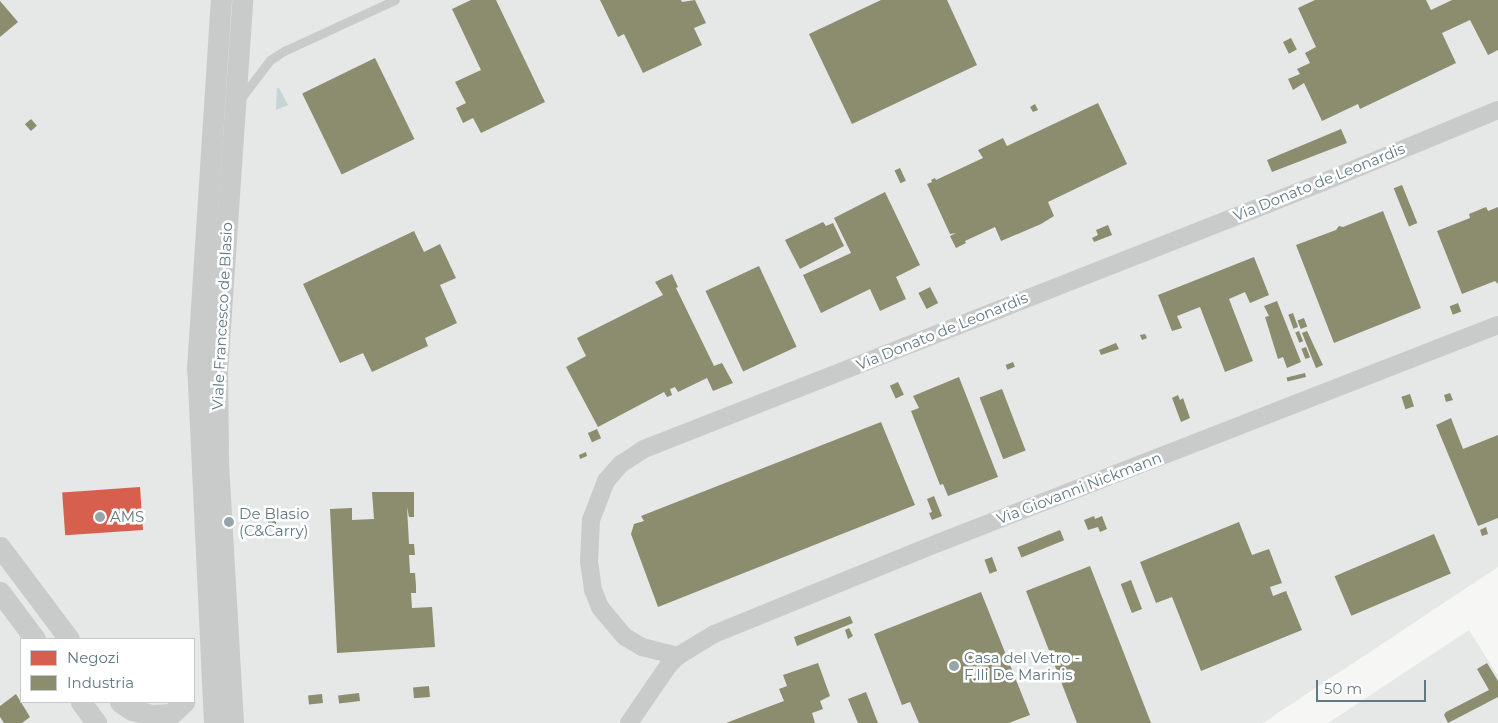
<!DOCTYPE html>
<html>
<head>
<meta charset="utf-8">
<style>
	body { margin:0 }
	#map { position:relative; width:1498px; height:723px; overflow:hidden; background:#f6f6f5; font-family:Montserrat,sans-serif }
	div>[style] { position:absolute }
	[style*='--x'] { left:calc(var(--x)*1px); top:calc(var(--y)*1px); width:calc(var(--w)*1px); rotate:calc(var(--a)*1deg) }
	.built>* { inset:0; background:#e6e7e7 }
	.water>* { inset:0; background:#c7d4d5 }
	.shops>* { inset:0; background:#d6604d; transform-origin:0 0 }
	.industry>* { inset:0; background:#8c8c6e; transform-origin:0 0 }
	.service>* { height:9px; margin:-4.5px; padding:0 4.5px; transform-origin:4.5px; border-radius:4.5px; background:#c9cbcb }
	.minor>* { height:18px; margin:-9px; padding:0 9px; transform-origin:9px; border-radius:9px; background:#c9cbcb }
	.tertiary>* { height:21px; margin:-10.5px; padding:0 10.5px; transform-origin:10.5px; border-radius:10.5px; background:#c9cbcb }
	.dots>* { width:14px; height:14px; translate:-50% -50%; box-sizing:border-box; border:2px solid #fff; border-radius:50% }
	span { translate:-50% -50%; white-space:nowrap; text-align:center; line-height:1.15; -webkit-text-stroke:5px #fff; paint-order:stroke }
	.street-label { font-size:15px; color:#617981 }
	.poi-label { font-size:15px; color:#617981 }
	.left { translate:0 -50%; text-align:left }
	.legend { position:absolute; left:20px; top:638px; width:175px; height:65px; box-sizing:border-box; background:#fff; border:1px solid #c0c9cd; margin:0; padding:6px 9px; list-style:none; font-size:15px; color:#617981 }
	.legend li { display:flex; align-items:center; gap:10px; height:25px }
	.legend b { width:25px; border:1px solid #c0c9cd }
	.scale { position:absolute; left:1316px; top:680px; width:110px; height:22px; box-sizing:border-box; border:2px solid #617981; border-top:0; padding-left:6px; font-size:15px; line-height:18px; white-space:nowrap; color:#617981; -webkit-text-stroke:4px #fff; paint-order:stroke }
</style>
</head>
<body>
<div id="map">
	<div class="built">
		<div style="clip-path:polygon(evenodd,0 0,1498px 0,1498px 567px,1263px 723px,0 723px,0 0,21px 639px,194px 639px,194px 702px,21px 702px,21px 639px)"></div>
		<div style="clip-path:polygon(1469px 630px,1498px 676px,1498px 723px,1328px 723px)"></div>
	</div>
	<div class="water">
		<div style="clip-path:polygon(277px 88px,279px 88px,288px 105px,276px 110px)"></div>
	</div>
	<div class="shops">
		<div style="left:140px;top:487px;width:43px;height:78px;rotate:86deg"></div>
	</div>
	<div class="industry">
		<div style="clip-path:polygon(471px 0,496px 0,545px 102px,481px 133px,473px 118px,463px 123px,456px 108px,466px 103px,455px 82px,481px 70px,452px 9px)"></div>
		<div style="clip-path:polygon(600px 0,681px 0,682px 2px,695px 0,706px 23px,694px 28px,702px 45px,643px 73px,624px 34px,618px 37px)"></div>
		<div style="clip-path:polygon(881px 0,947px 0,977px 65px,852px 124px,809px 34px)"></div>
		<div style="clip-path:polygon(1315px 0,1426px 0,1431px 10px,1452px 0,1498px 0,1498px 50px,1488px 55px,1470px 20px,1442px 33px,1456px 63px,1360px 109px,1358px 104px,1322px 121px,1304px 83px,1293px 90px,1288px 79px,1300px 74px,1297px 69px,1310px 63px,1305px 53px,1316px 47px,1298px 8px)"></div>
		<div style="clip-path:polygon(0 1px,18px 22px,0 37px)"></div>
		<div style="left:1291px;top:38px;width:13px;height:9px;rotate:63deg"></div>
		<div style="left:375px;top:58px;width:90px;height:81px;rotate:64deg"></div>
		<div style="clip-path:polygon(1098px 103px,1127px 164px,1048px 202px,1054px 216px,1041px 224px,1001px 241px,995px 227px,965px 241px,966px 243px,956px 248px,950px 236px,956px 233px,950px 234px,927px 184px,932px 182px,931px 180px,935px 178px,936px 180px,983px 158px,978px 150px,1003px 138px,1007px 146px)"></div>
		<div style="clip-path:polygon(1035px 104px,1038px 110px,1033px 112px,1030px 107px)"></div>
		<div style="left:31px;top:119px;width:9px;height:8px;rotate:49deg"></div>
		<div style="clip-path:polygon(1341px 129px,1347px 143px,1272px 172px,1267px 160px)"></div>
		<div style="left:900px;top:168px;width:14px;height:6px;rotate:65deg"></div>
		<div style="left:1402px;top:185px;width:41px;height:9px;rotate:68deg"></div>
		<div style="clip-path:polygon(885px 192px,920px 265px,896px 277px,906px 299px,880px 311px,870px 289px,821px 313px,803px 275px,851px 253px,834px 218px)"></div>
		<div style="clip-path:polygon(1486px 207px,1488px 211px,1498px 207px,1498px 284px,1495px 281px,1462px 294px,1437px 231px,1470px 218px,1469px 214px)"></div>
		<div style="clip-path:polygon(1383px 211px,1421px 308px,1334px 343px,1296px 245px,1336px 230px,1339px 226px,1343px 227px)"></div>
		<div style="clip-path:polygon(823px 222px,826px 226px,833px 223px,844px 246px,800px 269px,785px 240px)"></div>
		<div style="clip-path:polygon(1108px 225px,1112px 235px,1094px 242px,1092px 238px,1098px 235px,1096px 230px)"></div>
		<div style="clip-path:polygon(414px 231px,424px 252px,440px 244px,456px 278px,440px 285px,457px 323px,425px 338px,428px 346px,372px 372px,363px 353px,340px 363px,303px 284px)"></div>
		<div style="clip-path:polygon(1254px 257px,1269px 295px,1250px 303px,1245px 292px,1229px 299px,1253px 361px,1225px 372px,1200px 307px,1177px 316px,1182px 328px,1172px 331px,1158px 295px)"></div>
		<div style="left:759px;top:266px;width:89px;height:59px;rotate:65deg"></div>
		<div style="clip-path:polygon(672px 274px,678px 287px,676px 288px,714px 366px,722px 363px,733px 383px,713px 391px,707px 378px,678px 392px,675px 387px,670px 389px,672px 395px,667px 397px,664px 392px,598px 427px,566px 367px,586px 356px,577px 338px,663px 295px,655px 282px)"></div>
		<div style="left:930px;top:287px;width:18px;height:13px;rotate:63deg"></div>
		<div style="clip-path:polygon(1277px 301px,1301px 362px,1287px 368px,1283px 357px,1278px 359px,1265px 317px,1269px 316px,1264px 306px)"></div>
		<div style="left:1458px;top:303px;width:9px;height:9px;rotate:69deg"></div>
		<div style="left:1293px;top:313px;width:15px;height:5px;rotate:70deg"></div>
		<div style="left:1304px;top:318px;width:9px;height:7px;rotate:69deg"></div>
		<div style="left:1299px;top:331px;width:11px;height:4px;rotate:68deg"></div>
		<div style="clip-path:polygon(1307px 331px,1323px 365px,1316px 368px,1302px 333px)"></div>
		<div style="clip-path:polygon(1145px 334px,1147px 338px,1142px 340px,1140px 335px)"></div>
		<div style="clip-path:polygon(1116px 343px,1119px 349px,1101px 355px,1099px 350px)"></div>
		<div style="left:1306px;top:347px;width:11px;height:5px;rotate:68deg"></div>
		<div style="left:1013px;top:362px;width:5px;height:8px;rotate:68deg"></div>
		<div style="left:1305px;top:373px;width:4px;height:19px;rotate:76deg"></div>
		<div style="clip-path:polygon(959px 377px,998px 477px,948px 496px,943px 484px,940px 485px,911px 411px,919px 408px,913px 396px)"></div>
		<div style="left:898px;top:382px;width:14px;height:9px;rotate:65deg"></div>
		<div style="left:1002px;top:389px;width:66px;height:24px;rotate:69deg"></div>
		<div style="clip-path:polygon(1450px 393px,1453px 400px,1446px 402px,1444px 395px)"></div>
		<div style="left:1410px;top:394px;width:13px;height:9px;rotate:72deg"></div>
		<div style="clip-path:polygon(1178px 395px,1180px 400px,1183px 398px,1190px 418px,1181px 422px,1172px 398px)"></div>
		<div style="clip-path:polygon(1451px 418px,1463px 449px,1498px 435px,1498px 518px,1478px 526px,1436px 425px)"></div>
		<div style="clip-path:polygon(881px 422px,915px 505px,658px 607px,631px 534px,634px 524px,644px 521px,641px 516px)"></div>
		<div style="left:597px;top:429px;width:10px;height:10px;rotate:66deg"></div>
		<div style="clip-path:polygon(586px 452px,587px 456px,580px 459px,579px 455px)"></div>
		<div style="clip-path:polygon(372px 492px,414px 492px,414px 517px,409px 517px,407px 507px,409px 544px,414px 544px,415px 555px,409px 555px,410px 573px,415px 573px,416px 586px,416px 593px,411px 593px,412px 608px,432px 607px,435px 647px,337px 653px,330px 509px,352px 508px,352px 520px,374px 519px)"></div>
		<div style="clip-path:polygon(934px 496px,942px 516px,932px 520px,929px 513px,932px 512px,927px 499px)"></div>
		<div style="clip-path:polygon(1094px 516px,1095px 519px,1102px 516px,1107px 529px,1100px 532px,1098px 527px,1088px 530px,1084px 520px)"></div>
		<div style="left:268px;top:519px;width:8px;height:10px"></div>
		<div style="clip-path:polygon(1239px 522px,1252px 555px,1269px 549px,1282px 583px,1270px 587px,1273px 596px,1286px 591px,1302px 630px,1201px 671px,1172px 597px,1156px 603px,1140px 562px)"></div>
		<div style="clip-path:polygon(1486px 527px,1488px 534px,1482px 536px,1480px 530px)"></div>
		<div style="left:1060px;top:530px;width:11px;height:46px;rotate:68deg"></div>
		<div style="left:1434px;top:534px;width:43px;height:108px;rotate:67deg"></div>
		<div style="left:992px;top:557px;width:15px;height:8px;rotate:70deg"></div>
		<div style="clip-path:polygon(1090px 566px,1151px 723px,1077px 723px,1026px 591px)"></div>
		<div style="left:1131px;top:580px;width:31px;height:11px;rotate:69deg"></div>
		<div style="clip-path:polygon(981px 592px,1030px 715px,1009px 723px,919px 723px,910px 702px,902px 705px,874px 634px)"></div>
		<div style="clip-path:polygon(850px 616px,853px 623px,797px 646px,794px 637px)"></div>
		<div style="clip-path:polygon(849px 628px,853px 636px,848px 639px,845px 630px)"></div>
		<div style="clip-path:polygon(818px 663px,830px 696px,820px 701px,823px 709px,812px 713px,815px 723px,726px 723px,784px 701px,779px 689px,787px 686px,783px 675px)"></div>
		<div style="clip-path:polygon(1487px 663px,1498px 681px,1498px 697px,1448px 723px,1444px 715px,1446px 712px,1489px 690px,1477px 669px)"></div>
		<div style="left:429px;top:686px;width:11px;height:16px;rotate:85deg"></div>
		<div style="clip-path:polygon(866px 692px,878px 723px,858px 723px,848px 699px)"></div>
		<div style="left:359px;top:693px;width:8px;height:21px;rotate:83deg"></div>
		<div style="clip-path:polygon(16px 694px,30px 717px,22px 723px,4px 723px,0 717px,0 706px)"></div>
		<div style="left:322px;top:694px;width:9px;height:14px;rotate:84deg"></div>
	</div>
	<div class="service">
		<div style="--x:241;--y:98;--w:48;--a:-52.7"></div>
		<div style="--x:270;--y:60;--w:17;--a:-33"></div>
		<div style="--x:284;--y:51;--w:122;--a:-24.7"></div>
	</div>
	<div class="minor">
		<div style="--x:678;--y:656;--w:37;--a:-166"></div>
		<div style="--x:642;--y:647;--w:21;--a:-149"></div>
		<div style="--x:624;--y:636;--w:38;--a:-130"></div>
		<div style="--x:600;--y:607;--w:18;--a:-112"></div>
		<div style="--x:593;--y:590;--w:29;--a:-98"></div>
		<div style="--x:589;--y:561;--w:41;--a:-87.2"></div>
		<div style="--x:591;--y:520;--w:42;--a:-69"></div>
		<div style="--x:606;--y:481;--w:23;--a:-49"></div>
		<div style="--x:621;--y:464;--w:27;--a:-33"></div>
		<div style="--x:644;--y:449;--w:722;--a:-21.45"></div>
		<div style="--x:1316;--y:185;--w:197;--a:-22.4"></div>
		<div style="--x:629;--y:723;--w:69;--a:-55.6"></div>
		<div style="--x:668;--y:666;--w:14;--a:-45"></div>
		<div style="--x:678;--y:656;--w:42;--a:-31.4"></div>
		<div style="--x:714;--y:634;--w:242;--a:-22.1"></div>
		<div style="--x:938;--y:543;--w:601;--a:-21.27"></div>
	</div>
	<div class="tertiary">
		<div style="--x:0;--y:547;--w:115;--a:53.1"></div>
		<div style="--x:0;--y:592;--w:59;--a:53.3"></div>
		<div style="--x:81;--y:702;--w:26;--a:54"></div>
		<div style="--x:120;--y:702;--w:14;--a:34"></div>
		<div style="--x:132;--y:710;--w:21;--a:14"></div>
		<div style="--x:152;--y:715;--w:19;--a:-3"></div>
		<div style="--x:171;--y:714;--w:18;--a:-43"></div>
		<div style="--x:214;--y:723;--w:354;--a:-92.7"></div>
		<div style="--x:197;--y:369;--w:370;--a:-86.3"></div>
		<div style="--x:233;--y:723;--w:263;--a:-93.3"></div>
		<div style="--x:218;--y:460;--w:89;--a:-90.6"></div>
		<div style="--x:217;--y:371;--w:372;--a:-86.1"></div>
	</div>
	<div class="dots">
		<div style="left:100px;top:517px;background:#95a5aa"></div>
		<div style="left:229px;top:522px;background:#95a5aa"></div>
		<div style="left:954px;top:666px;background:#95a5aa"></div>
	</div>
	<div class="street-label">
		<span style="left:1319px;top:182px;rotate:-22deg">Via Donato de Leonardis</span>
		<span style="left:222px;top:316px;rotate:-87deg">Viale Francesco de Blasio</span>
		<span style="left:942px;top:331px;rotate:-22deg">Via Donato de Leonardis</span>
		<span style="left:1079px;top:488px;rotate:-21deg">Via Giovanni Nickmann</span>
	</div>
	<div class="poi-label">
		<span class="left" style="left:239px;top:522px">De Blasio<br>(C&amp;Carry)</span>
		<span class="left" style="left:110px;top:517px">AMS</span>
		<span class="left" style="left:964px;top:666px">Casa del Vetro -<br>F.lli De Marinis</span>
	</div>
	<ul class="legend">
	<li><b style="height:14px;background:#d6604d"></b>Negozi</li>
	<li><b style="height:14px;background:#8c8c6e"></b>Industria</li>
	</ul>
	<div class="scale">50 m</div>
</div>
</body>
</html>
